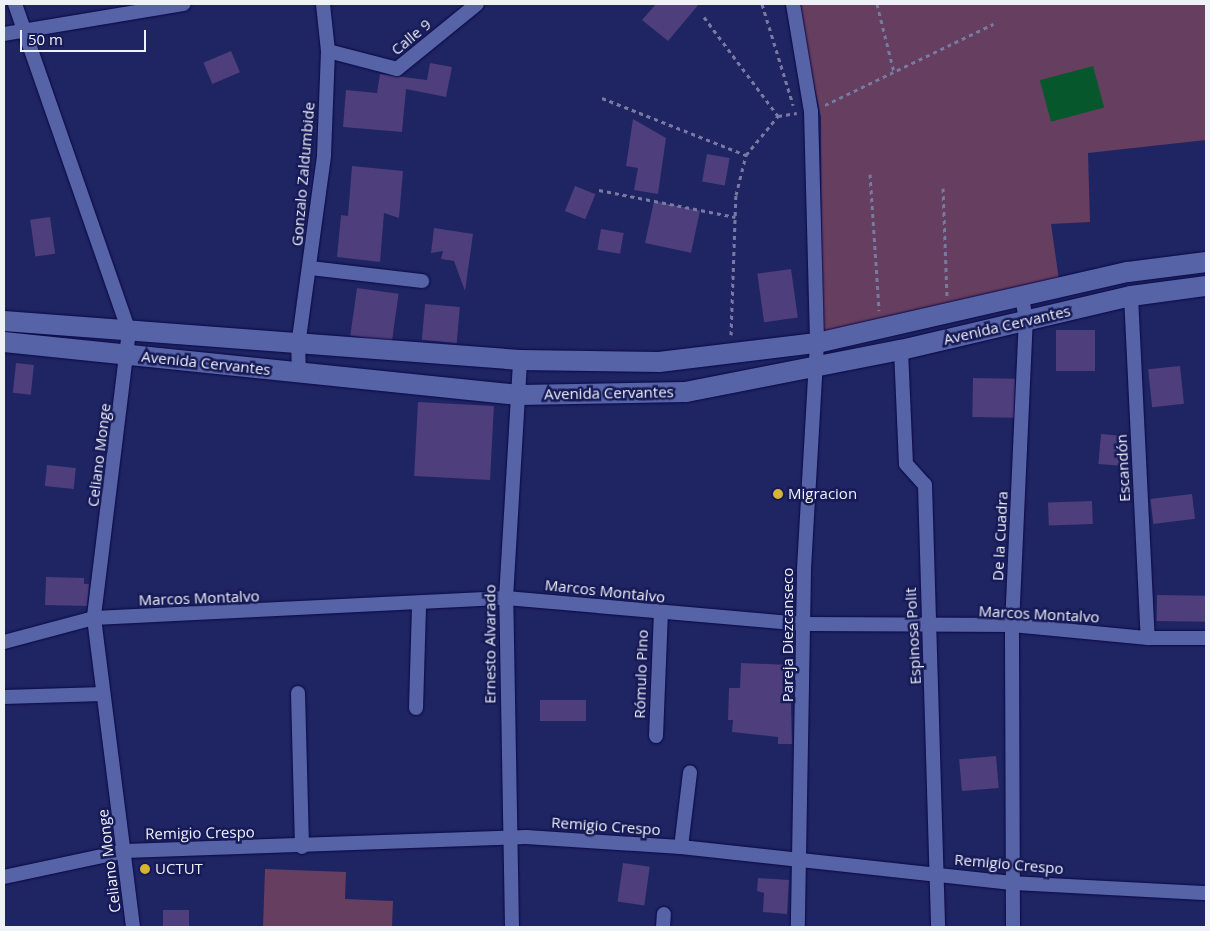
<!DOCTYPE html>
<html>
<head>
<meta charset="utf-8">
<style>
	body { margin:0 }
	#map { position:relative; width:1210px; height:931px; overflow:hidden; background:#1e2562; font-family:"Open Sans",sans-serif }
	div>[style] { position:absolute }
	[style*='--x'] { left:calc(var(--x)*1px); top:calc(var(--y)*1px); width:calc(var(--w)*1px); rotate:calc(var(--a)*1deg) }
	.green>* { inset:0; background:#663e5f }
	.water>* { inset:0; background:#07572d; transform-origin:0 0 }
	.building>* { inset:0; background:#4e3e7b; transform-origin:0 0 }
	.path>* { height:3px; margin-top:-1.5px; transform-origin:0; background:repeating-linear-gradient(90deg,#767ba2 0 4px,transparent 0 8px) }
	.roads { filter:drop-shadow(0 0 1px #0b0745) drop-shadow(0 0 1px #0b0745) }
	.street>* { height:14px; margin:-7px; padding:0 7px; transform-origin:7px; border-radius:7px; background:#5663a7 }
	.secondary>* { height:20px; margin:-10px; padding:0 10px; transform-origin:10px; border-radius:10px; background:#5663a7 }
	.dots>* { width:14px; height:14px; translate:-50% -50%; box-sizing:border-box; border:2px solid #161a56; border-radius:50% }
	span { translate:-50% -50%; white-space:nowrap; text-align:center; line-height:1.15; -webkit-text-stroke:5px #161a56; paint-order:stroke }
	.street-label { font-size:15px; color:#eff1f9 }
	.poi-label { font-size:15px; color:#eff1f9 }
	.left { translate:0 -50%; text-align:left }
	.frame { position:absolute; inset:0; border:5px solid #eff1f9; pointer-events:none }
	.scale { position:absolute; left:20px; top:30px; width:126px; height:22px; box-sizing:border-box; border:2px solid #eff1f9; border-top:0; padding-left:6px; font-size:15px; line-height:18px; white-space:nowrap; color:#eff1f9; -webkit-text-stroke:4px #161a56; paint-order:stroke }
</style>
</head>
<body>
<div id="map">
	<div class="green">
		<div style="clip-path:polygon(797px 4px,1206px 4px,1206px 140px,1088px 153px,1090px 222px,1051px 224px,1059px 280px,822px 336px,821px 117px)"></div>
		<div style="clip-path:polygon(265px 869px,346px 872px,345px 899px,393px 901px,392px 927px,263px 927px)"></div>
	</div>
	<div class="water">
		<div style="left:1093px;top:66px;width:43px;height:55px;rotate:75deg"></div>
	</div>
	<div class="building">
		<div style="clip-path:polygon(656px 4px,699px 4px,668px 41px,642px 20px)"></div>
		<div style="left:231px;top:51px;width:23px;height:30px;rotate:67deg"></div>
		<div style="clip-path:polygon(430px 63px,452px 67px,446px 97px,406px 89px,402px 132px,343px 127px,346px 90px,377px 93px,380px 74px,427px 80px)"></div>
		<div style="clip-path:polygon(633px 119px,666px 138px,658px 194px,634px 190px,638px 168px,626px 166px)"></div>
		<div style="left:707px;top:154px;width:23px;height:28px;rotate:10deg"></div>
		<div style="clip-path:polygon(352px 166px,403px 171px,399px 218px,384px 213px,380px 262px,337px 257px,341px 215px,348px 216px)"></div>
		<div style="left:575px;top:186px;width:22px;height:27px;rotate:22deg"></div>
		<div style="left:654px;top:201px;width:47px;height:43px;rotate:12deg"></div>
		<div style="left:50px;top:217px;width:37px;height:20px;rotate:82deg"></div>
		<div style="clip-path:polygon(434px 228px,473px 234px,465px 291px,454px 261px,441px 259px,443px 251px,431px 253px)"></div>
		<div style="left:601px;top:229px;width:23px;height:21px;rotate:10deg"></div>
		<div style="left:791px;top:269px;width:49px;height:34px;rotate:82deg"></div>
		<div style="left:357px;top:288px;width:42px;height:48px;rotate:8deg"></div>
		<div style="left:425px;top:304px;width:35px;height:36px;rotate:5deg"></div>
		<div style="left:1056px;top:330px;width:39px;height:41px"></div>
		<div style="left:16px;top:363px;width:18px;height:30px;rotate:6deg"></div>
		<div style="left:1180px;top:366px;width:38px;height:32px;rotate:84deg"></div>
		<div style="left:973px;top:378px;width:42px;height:39px;rotate:1deg"></div>
		<div style="left:418px;top:402px;width:76px;height:74px;rotate:3deg"></div>
		<div style="left:1101px;top:434px;width:25px;height:30px;rotate:5deg"></div>
		<div style="left:47px;top:465px;width:29px;height:21px;rotate:6deg"></div>
		<div style="left:1192px;top:494px;width:25px;height:42px;rotate:83deg"></div>
		<div style="left:1092px;top:501px;width:23px;height:44px;rotate:88deg"></div>
		<div style="clip-path:polygon(46px 577px,84px 578px,84px 584px,89px 584px,87px 606px,45px 605px)"></div>
		<div style="left:1157px;top:595px;width:49px;height:26px;rotate:1deg"></div>
		<div style="clip-path:polygon(741px 663px,790px 665px,792px 744px,778px 744px,778px 737px,732px 732px,733px 720px,728px 720px,729px 688px,740px 688px)"></div>
		<div style="left:540px;top:700px;width:46px;height:21px"></div>
		<div style="left:996px;top:756px;width:32px;height:37px;rotate:85deg"></div>
		<div style="left:623px;top:863px;width:27px;height:39px;rotate:8deg"></div>
		<div style="clip-path:polygon(758px 878px,789px 880px,787px 914px,763px 912px,764px 893px,757px 891px)"></div>
		<div style="left:163px;top:910px;width:26px;height:17px"></div>
	</div>
	<div class="path">
		<div style="--x:762;--y:4;--w:106;--a:72.9"></div>
		<div style="--x:877;--y:4;--w:70;--a:76"></div>
		<div style="--x:704;--y:17;--w:124;--a:53.2"></div>
		<div style="--x:602;--y:98;--w:155;--a:21.6"></div>
		<div style="--x:825;--y:105;--w:187;--a:-25.7"></div>
		<div style="--x:870;--y:174;--w:137;--a:86.2"></div>
		<div style="--x:943;--y:188;--w:108;--a:87.9"></div>
		<div style="--x:599;--y:190;--w:139;--a:11.2"></div>
		<div style="--x:731;--y:335;--w:140;--a:-88"></div>
		<div style="--x:736;--y:195;--w:41;--a:-76"></div>
		<div style="--x:746;--y:155;--w:50;--a:-50.6"></div>
		<div style="--x:778;--y:116;--w:19;--a:-9"></div>
	</div>
	<div class="roads">
		<div class="street">
			<div style="--x:15;--y:4;--w:346;--a:70.8"></div>
			<div style="--x:129;--y:331;--w:289;--a:97"></div>
			<div style="--x:94;--y:618;--w:311;--a:82.8"></div>
			<div style="--x:793;--y:4;--w:109;--a:80.5"></div>
			<div style="--x:811;--y:111;--w:232;--a:88.5"></div>
			<div style="--x:817;--y:343;--w:228;--a:93.3"></div>
			<div style="--x:804;--y:571;--w:356;--a:91"></div>
			<div style="--x:4;--y:34;--w:182;--a:-9.5"></div>
			<div style="--x:328;--y:51;--w:71;--a:14.6"></div>
			<div style="--x:397;--y:69;--w:103;--a:-39.1"></div>
			<div style="--x:311;--y:268;--w:112;--a:6.7"></div>
			<div style="--x:1131;--y:296;--w:342;--a:87.2"></div>
			<div style="--x:901;--y:350;--w:114;--a:87.5"></div>
			<div style="--x:906;--y:464;--w:28;--a:48"></div>
			<div style="--x:925;--y:485;--w:442;--a:88.3"></div>
			<div style="--x:299;--y:372;--w:26;--a:-92"></div>
			<div style="--x:298;--y:346;--w:193;--a:-82.2"></div>
			<div style="--x:324;--y:155;--w:104;--a:-87.8"></div>
			<div style="--x:328;--y:51;--w:47;--a:-96.1"></div>
			<div style="--x:4;--y:642;--w:93;--a:-14.9"></div>
			<div style="--x:94;--y:618;--w:412;--a:-2.8"></div>
			<div style="--x:506;--y:598;--w:300;--a:5"></div>
			<div style="--x:805;--y:624;--w:207;--a:0.3"></div>
			<div style="--x:1012;--y:625;--w:137;--a:5.5"></div>
			<div style="--x:1148;--y:638;--w:58;--a:0"></div>
			<div style="--x:298;--y:693;--w:154;--a:88.5"></div>
			<div style="--x:4;--y:697;--w:99;--a:-1.7"></div>
			<div style="--x:416;--y:708;--w:103;--a:-88.3"></div>
			<div style="--x:656;--y:736;--w:123;--a:-87.7"></div>
			<div style="--x:681;--y:847;--w:75;--a:-83.1"></div>
			<div style="--x:4;--y:877;--w:124;--a:-12.1"></div>
			<div style="--x:125;--y:851;--w:401;--a:-2"></div>
			<div style="--x:526;--y:837;--w:155;--a:3.7"></div>
			<div style="--x:681;--y:847;--w:333;--a:6.2"></div>
			<div style="--x:1012;--y:883;--w:194;--a:3"></div>
			<div style="--x:512;--y:927;--w:329;--a:-91"></div>
			<div style="--x:506;--y:598;--w:238;--a:-86.6"></div>
			<div style="--x:663;--y:927;--w:13;--a:-86"></div>
			<div style="--x:1013;--y:927;--w:302;--a:-90.2"></div>
			<div style="--x:1012;--y:625;--w:305;--a:-87.4"></div>
			<div style="--x:1026;--y:320;--w:23;--a:-100"></div>
		</div>
		<div class="secondary">
			<div style="--x:4;--y:321;--w:517;--a:4.32"></div>
			<div style="--x:520;--y:360;--w:139;--a:0.8"></div>
			<div style="--x:659;--y:362;--w:159;--a:-6.9"></div>
			<div style="--x:817;--y:343;--w:319;--a:-12.9"></div>
			<div style="--x:1128;--y:272;--w:79;--a:-7.3"></div>
			<div style="--x:4;--y:342;--w:518;--a:5.88"></div>
			<div style="--x:519;--y:395;--w:167;--a:-1"></div>
			<div style="--x:686;--y:392;--w:219;--a:-11.1"></div>
			<div style="--x:901;--y:350;--w:236;--a:-13.2"></div>
			<div style="--x:1131;--y:296;--w:76;--a:-7.6"></div>
		</div>
	</div>
	<div class="dots">
		<div style="left:778px;top:494px;background:#d6b534"></div>
		<div style="left:145px;top:869px;background:#d6b534"></div>
	</div>
	<div class="street-label">
		<span style="left:411px;top:37px;rotate:-40deg">Calle 9</span>
		<span style="left:303px;top:174px;rotate:-85deg">Gonzalo Zaldumbide</span>
		<span style="left:1007px;top:325px;rotate:-13deg">Avenida Cervantes</span>
		<span style="left:206px;top:363px;rotate:6deg">Avenida Cervantes</span>
		<span style="left:609px;top:393px;rotate:-1deg">Avenida Cervantes</span>
		<span style="left:99px;top:455px;rotate:-83deg">Celiano Monge</span>
		<span style="left:1123px;top:468px;rotate:-93deg">Escandón</span>
		<span style="left:1000px;top:536px;rotate:-87deg">De la Cuadra</span>
		<span style="left:605px;top:591px;rotate:6deg">Marcos Montalvo</span>
		<span style="left:199px;top:598px;rotate:-2deg">Marcos Montalvo</span>
		<span style="left:1039px;top:614px;rotate:3deg">Marcos Montalvo</span>
		<span style="left:788px;top:635px;rotate:-90deg">Pareja Diezcanseco</span>
		<span style="left:913px;top:636px;rotate:-93deg">Espinosa Polit</span>
		<span style="left:490px;top:644px;rotate:-90deg">Ernesto Alvarado</span>
		<span style="left:641px;top:674px;rotate:-88deg">Rómulo Pino</span>
		<span style="left:606px;top:826px;rotate:4deg">Remigio Crespo</span>
		<span style="left:200px;top:833px;rotate:-1deg">Remigio Crespo</span>
		<span style="left:109px;top:861px;rotate:-97deg">Celiano Monge</span>
		<span style="left:1009px;top:864px;rotate:5deg">Remigio Crespo</span>
	</div>
	<div class="poi-label">
		<span class="left" style="left:788px;top:494px">Migracion</span>
		<span class="left" style="left:155px;top:869px">UCTUT</span>
	</div>
	<div class="frame"></div>
	<div class="scale">50 m</div>
</div>
</body>
</html>
